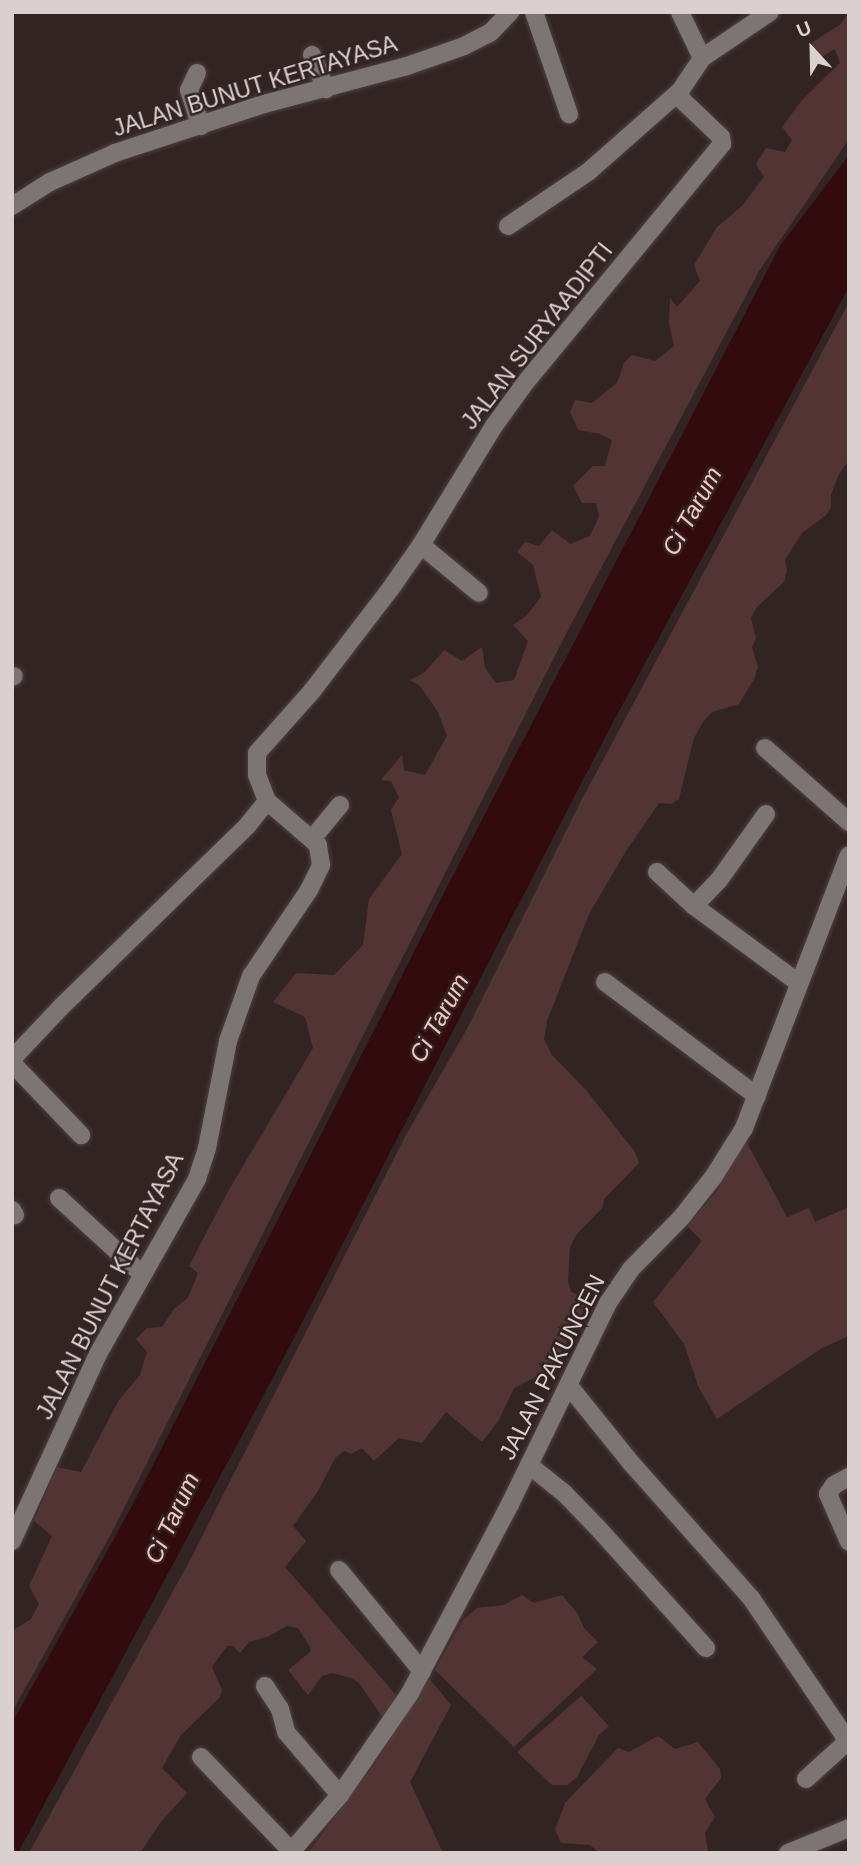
<!DOCTYPE html>
<html>
<head>
<meta charset="utf-8">
<style>
	body { margin:0 }
	#map { position:relative; width:861px; height:1865px; overflow:hidden; background:#332424; font-family:Helvetica,sans-serif }
	div>[style] { position:absolute }
	[style*='--x'] { left:calc(var(--x)*1px); top:calc(var(--y)*1px); width:calc(var(--w)*1px); rotate:calc(var(--a)*1deg) }
	.green>* { inset:0; background:#533434 }
	.water>* { inset:0; background:#310b0d }
	.roads { filter:drop-shadow(0 0 2px #4e4040) drop-shadow(0 0 2px #4e4040) }
	.minor>* { height:18px; margin:-9px; padding:0 9px; transform-origin:9px; border-radius:9px; background:#7d7574 }
	span { translate:-50% -50%; white-space:nowrap; text-align:center; line-height:1.15; -webkit-text-stroke:5px #332424; paint-order:stroke }
	.street-label { font-size:23px; color:#dbd0d0 }
	.water-label { font-size:24px; color:#f6c6c4; font-style:italic }
	.frame { position:absolute; inset:0; border:14px solid #dbd0d0; pointer-events:none }
	.north { position:absolute; left:777px; top:14px; width:70px; height:70px; -webkit-text-stroke:5px #332424; paint-order:stroke; rotate:338deg; font-size:19px; font-weight:700; line-height:28px; text-align:center; color:#dbd0d0 }
	.north::after { content:''; display:block; margin:auto; width:24px; height:32px; background:#dbd0d0; clip-path:polygon(50% 0,100% 100%,50% 72%,0 100%) }
</style>
</head>
<body>
<div id="map">
	<div class="green">
		<div style="clip-path:polygon(849px 12px,849px 139px,759px 271px,566px 634px,111px 1534px,12px 1712px,12px 1631px,31px 1619px,39px 1604px,29px 1586px,52px 1536px,34px 1521px,57px 1467px,81px 1472px,119px 1400px,140px 1375px,147px 1352px,136px 1339px,147px 1328px,162px 1327px,174px 1309px,188px 1298px,198px 1273px,189px 1266px,227px 1193px,313px 1048px,305px 1017px,273px 1002px,296px 973px,334px 975px,363px 945px,369px 899px,402px 854px,391px 810px,399px 797px,391px 781px,381px 780px,402px 755px,404px 770px,425px 775px,447px 736px,438px 712px,420px 686px,410px 680px,424px 673px,444px 650px,462px 661px,482px 647px,485px 668px,496px 683px,514px 680px,528px 641px,513px 625px,526px 616px,541px 597px,533px 565px,517px 552px,525px 542px,539px 546px,552px 530px,570px 544px,590px 536px,599px 516px,596px 503px,582px 503px,573px 486px,593px 466px,605px 466px,612px 440px,600px 434px,578px 430px,570px 412px,575px 400px,592px 403px,617px 383px,624px 363px,632px 355px,655px 361px,674px 346px,669px 324px,670px 298px,677px 307px,700px 281px,694px 265px,717px 227px,742px 206px,764px 177px,756px 164px,766px 148px,785px 152px,792px 140px,782px 127px,802px 100px,840px 63px,835px 49px,818px 59px,810px 44px,841px 24px)"></div>
		<div style="clip-path:polygon(849px 302px,849px 460px,839px 474px,831px 495px,831px 508px,826px 515px,802px 533px,785px 560px,787px 571px,784px 582px,757px 607px,751px 618px,756px 638px,752px 647px,758px 667px,754px 679px,739px 704px,712px 712px,703px 722px,694px 738px,679px 799px,671px 804px,659px 803px,626px 851px,589px 914px,547px 1021px,544px 1039px,552px 1055px,586px 1090px,635px 1152px,639px 1163px,605px 1198px,602px 1208px,577px 1234px,570px 1247px,568px 1281px,571px 1292px,590px 1299px,552px 1369px,514px 1388px,499px 1420px,482px 1442px,446px 1412px,422px 1443px,399px 1438px,374px 1461px,362px 1448px,351px 1454px,344px 1451px,335px 1458px,318px 1491px,293px 1526px,306px 1541px,285px 1567px,396px 1695px,383px 1718px,359px 1683px,351px 1678px,332px 1673px,322px 1676px,308px 1695px,288px 1670px,310px 1652px,310px 1647px,298px 1628px,287px 1626px,267px 1637px,249px 1642px,240px 1653px,233px 1646px,227px 1646px,212px 1667px,222px 1690px,220px 1697px,181px 1735px,162px 1768px,187px 1793px,160px 1823px,140px 1853px,29px 1853px,189px 1562px,406px 1135px,468px 1027px,581px 801px)"></div>
		<div style="clip-path:polygon(745px 1139px,787px 1217px,809px 1208px,815px 1222px,849px 1207px,849px 1336px,822px 1348px,717px 1419px,699px 1388px,684px 1344px,653px 1302px,702px 1241px,687px 1226px,717px 1191px)"></div>
		<div style="clip-path:polygon(522px 1595px,534px 1603px,562px 1595px,578px 1614px,584px 1628px,598px 1642px,582px 1657px,597px 1669px,514px 1747px,435px 1670px,463px 1620px,477px 1608px,504px 1605px)"></div>
		<div style="clip-path:polygon(428px 1677px,451px 1705px,410px 1782px,443px 1853px,308px 1853px,376px 1762px)"></div>
		<div style="clip-path:polygon(581px 1696px,609px 1726px,599px 1735px,577px 1777px,567px 1785px,552px 1785px,517px 1752px)"></div>
		<div style="clip-path:polygon(658px 1736px,675px 1749px,698px 1742px,720px 1769px,721px 1778px,705px 1799px,715px 1817px,705px 1833px,708px 1853px,600px 1853px,590px 1845px,561px 1843px,555px 1830px,565px 1803px,618px 1748px,629px 1752px)"></div>
	</div>
	<div class="water">
		<div style="clip-path:polygon(849px 155px,849px 287px,611px 726px,283px 1359px,18px 1853px,12px 1853px,12px 1723px,131px 1508px,448px 885px,780px 246px)"></div>
	</div>
	<div class="roads">
		<div class="minor">
			<div style="--x:534;--y:12;--w:108;--a:71.1"></div>
			<div style="--x:312;--y:55;--w:37;--a:68"></div>
			<div style="--x:702;--y:58;--w:82;--a:-34.1"></div>
			<div style="--x:197;--y:73;--w:19;--a:115"></div>
			<div style="--x:189;--y:90;--w:38;--a:72"></div>
			<div style="--x:12;--y:206;--w:45;--a:-32.3"></div>
			<div style="--x:50;--y:182;--w:71;--a:-24"></div>
			<div style="--x:115;--y:153;--w:157;--a:-18.2"></div>
			<div style="--x:264;--y:104;--w:148;--a:-14.9"></div>
			<div style="--x:407;--y:66;--w:60;--a:-19.3"></div>
			<div style="--x:464;--y:46;--w:30;--a:-27"></div>
			<div style="--x:491;--y:32;--w:28;--a:-46"></div>
			<div style="--x:508;--y:226;--w:97;--a:-34"></div>
			<div style="--x:588;--y:172;--w:123;--a:-41.4"></div>
			<div style="--x:421;--y:545;--w:75;--a:39.6"></div>
			<div style="--x:12;--y:677;--w:2;--a:-27"></div>
			<div style="--x:765;--y:748;--w:112;--a:41.4"></div>
			<div style="--x:267;--y:801;--w:28;--a:-111"></div>
			<div style="--x:257;--y:775;--w:22;--a:-90"></div>
			<div style="--x:257;--y:753;--w:83;--a:-48.4"></div>
			<div style="--x:312;--y:691;--w:130;--a:-52.5"></div>
			<div style="--x:391;--y:588;--w:52;--a:-55.1"></div>
			<div style="--x:421;--y:545;--w:140;--a:-58.5"></div>
			<div style="--x:494;--y:426;--w:53;--a:-54.2"></div>
			<div style="--x:525;--y:383;--w:310;--a:-50.5"></div>
			<div style="--x:722;--y:144;--w:7;--a:-98"></div>
			<div style="--x:721;--y:137;--w:55;--a:-136.5"></div>
			<div style="--x:681;--y:99;--w:8;--a:-97"></div>
			<div style="--x:680;--y:91;--w:40;--a:-56"></div>
			<div style="--x:702;--y:58;--w:51;--a:-115.6"></div>
			<div style="--x:312;--y:839;--w:44;--a:-50.5"></div>
			<div style="--x:657;--y:872;--w:50;--a:42.6"></div>
			<div style="--x:694;--y:906;--w:130;--a:36.3"></div>
			<div style="--x:694;--y:906;--w:36;--a:-46"></div>
			<div style="--x:719;--y:880;--w:81;--a:-54.5"></div>
			<div style="--x:605;--y:982;--w:190;--a:36.9"></div>
			<div style="--x:12;--y:1059;--w:70;--a:-46.7"></div>
			<div style="--x:60;--y:1008;--w:261;--a:-44.2"></div>
			<div style="--x:247;--y:826;--w:32;--a:-51"></div>
			<div style="--x:12;--y:1063;--w:100;--a:46.2"></div>
			<div style="--x:59;--y:1198;--w:113;--a:42.5"></div>
			<div style="--x:12;--y:1210;--w:6;--a:59"></div>
			<div style="--x:569;--y:1386;--w:100;--a:51.1"></div>
			<div style="--x:632;--y:1464;--w:179;--a:48.4"></div>
			<div style="--x:751;--y:1598;--w:175;--a:55.9"></div>
			<div style="--x:529;--y:1465;--w:45;--a:38.7"></div>
			<div style="--x:564;--y:1493;--w:47;--a:45.9"></div>
			<div style="--x:597;--y:1527;--w:163;--a:48"></div>
			<div style="--x:849;--y:1477;--w:17;--a:152"></div>
			<div style="--x:834;--y:1485;--w:11;--a:124"></div>
			<div style="--x:828;--y:1494;--w:52;--a:66.4"></div>
			<div style="--x:12;--y:1541;--w:206;--a:-65.3"></div>
			<div style="--x:98;--y:1354;--w:201;--a:-60.5"></div>
			<div style="--x:197;--y:1179;--w:33;--a:-72"></div>
			<div style="--x:207;--y:1148;--w:109;--a:-78.9"></div>
			<div style="--x:228;--y:1041;--w:69;--a:-70.5"></div>
			<div style="--x:251;--y:976;--w:104;--a:-56"></div>
			<div style="--x:309;--y:890;--w:28;--a:-64"></div>
			<div style="--x:321;--y:865;--w:20;--a:-99"></div>
			<div style="--x:318;--y:845;--w:67;--a:-139.2"></div>
			<div style="--x:339;--y:1570;--w:131;--a:50.6"></div>
			<div style="--x:265;--y:1686;--w:27;--a:57"></div>
			<div style="--x:280;--y:1709;--w:24;--a:75"></div>
			<div style="--x:286;--y:1732;--w:83;--a:49.4"></div>
			<div style="--x:201;--y:1757;--w:130;--a:46.2"></div>
			<div style="--x:806;--y:1779;--w:58;--a:-42.2"></div>
			<div style="--x:290;--y:1853;--w:77;--a:-49.2"></div>
			<div style="--x:340;--y:1795;--w:124;--a:-55.5"></div>
			<div style="--x:410;--y:1693;--w:214;--a:-62.1"></div>
			<div style="--x:510;--y:1504;--w:224;--a:-64"></div>
			<div style="--x:608;--y:1303;--w:41;--a:-55.9"></div>
			<div style="--x:631;--y:1269;--w:71;--a:-45.6"></div>
			<div style="--x:681;--y:1218;--w:53;--a:-51.8"></div>
			<div style="--x:714;--y:1176;--w:57;--a:-58"></div>
			<div style="--x:744;--y:1128;--w:292;--a:-69"></div>
			<div style="--x:788;--y:1853;--w:66;--a:-22.3"></div>
		</div>
	</div>
	<div class="street-label">
		<span style="left:255px;top:86px;rotate:-17deg">JALAN BUNUT KERTAYASA</span>
		<span style="left:537px;top:336px;rotate:-52deg">JALAN SURYAADIPTI</span>
		<span style="left:110px;top:1286px;rotate:-63deg">JALAN BUNUT KERTAYASA</span>
		<span style="left:552px;top:1367px;rotate:-63deg">JALAN PAKUNCEN</span>
	</div>
	<div class="water-label">
		<span style="left:692px;top:511px;rotate:-61deg">Ci Tarum</span>
		<span style="left:439px;top:1018px;rotate:-61deg">Ci Tarum</span>
		<span style="left:172px;top:1518px;rotate:-65deg">Ci Tarum</span>
	</div>
	<div class="frame"></div>
	<div class="north">U</div>
</div>
</body>
</html>
